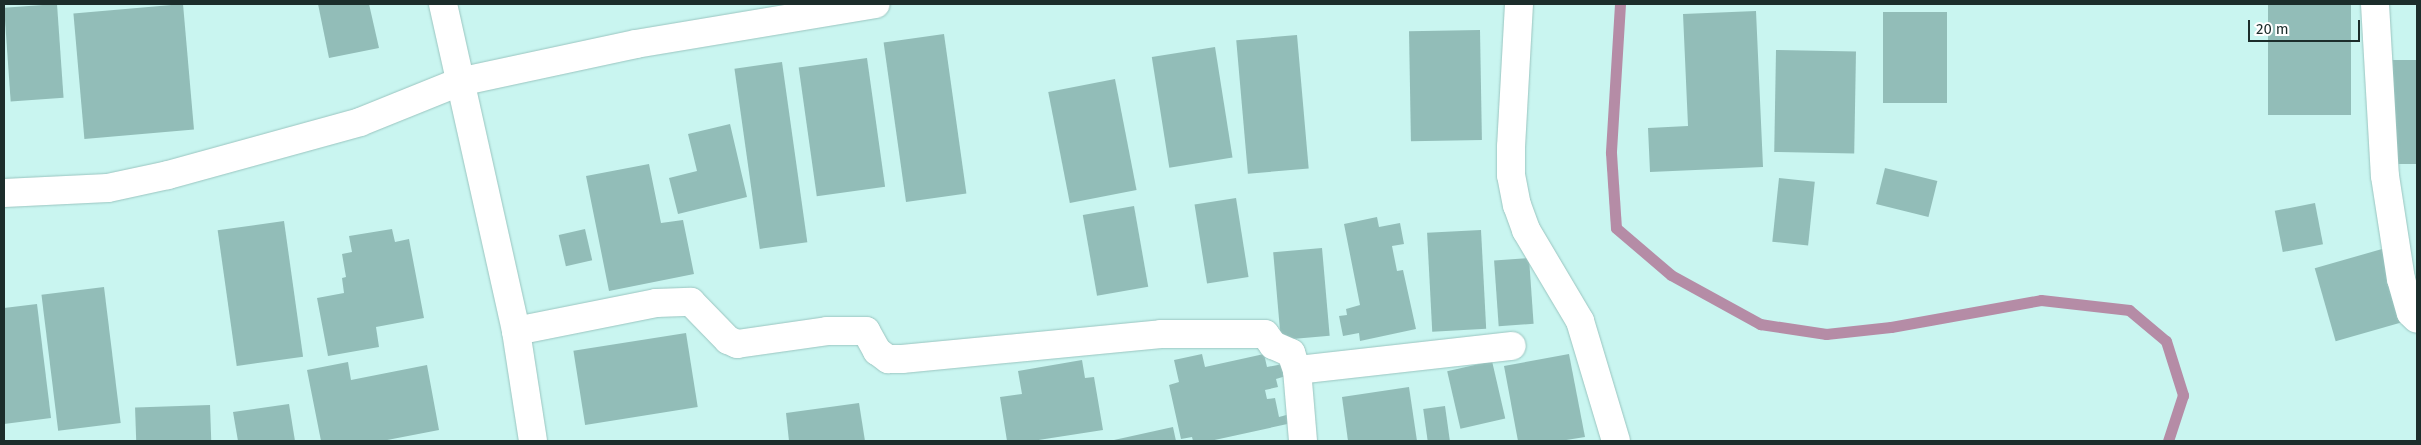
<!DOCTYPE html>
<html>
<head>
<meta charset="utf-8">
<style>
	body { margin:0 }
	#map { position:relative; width:2421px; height:445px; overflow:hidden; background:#c9f5f0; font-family:"Fira Sans",sans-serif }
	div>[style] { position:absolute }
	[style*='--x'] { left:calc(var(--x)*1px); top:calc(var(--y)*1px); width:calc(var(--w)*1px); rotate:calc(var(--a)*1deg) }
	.stream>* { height:11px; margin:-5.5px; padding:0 5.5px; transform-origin:5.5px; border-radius:5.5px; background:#b58ca6 }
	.building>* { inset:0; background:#92bdb8; transform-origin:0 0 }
	.roads { filter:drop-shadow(0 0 1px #9ac5c0) drop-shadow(0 0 1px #9ac5c0) }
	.minor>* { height:28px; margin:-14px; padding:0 14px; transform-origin:14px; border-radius:14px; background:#fff }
	.tertiary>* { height:28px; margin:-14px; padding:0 14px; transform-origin:14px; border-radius:14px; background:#fff }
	span { translate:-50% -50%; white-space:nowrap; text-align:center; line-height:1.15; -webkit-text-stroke:4.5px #fff; paint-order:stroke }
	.frame { position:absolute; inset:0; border:5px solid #1c2d2b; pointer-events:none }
	.scale { position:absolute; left:2248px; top:20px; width:112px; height:22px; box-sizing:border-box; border:2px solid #1c2d2b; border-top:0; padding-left:6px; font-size:15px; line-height:18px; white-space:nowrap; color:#1c2d2b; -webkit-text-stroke:4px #fff; paint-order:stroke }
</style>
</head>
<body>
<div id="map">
	<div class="stream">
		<div style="--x:1620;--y:4;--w:149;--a:93.5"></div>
		<div style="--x:1611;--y:153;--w:75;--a:86.2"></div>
		<div style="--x:1616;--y:228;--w:72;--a:40.5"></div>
		<div style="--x:1671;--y:275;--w:102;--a:28.8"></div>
		<div style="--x:1760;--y:324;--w:67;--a:8.6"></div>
		<div style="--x:1826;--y:334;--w:65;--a:-6.1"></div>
		<div style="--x:1891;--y:327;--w:152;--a:-10.2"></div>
		<div style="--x:2041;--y:300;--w:89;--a:6.5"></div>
		<div style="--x:2129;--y:310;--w:48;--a:40"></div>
		<div style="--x:2166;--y:341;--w:57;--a:72.5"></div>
		<div style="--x:2183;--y:395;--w:48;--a:108.1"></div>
	</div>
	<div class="building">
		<div style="left:57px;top:4px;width:94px;height:53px;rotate:86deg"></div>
		<div style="left:183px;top:4px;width:126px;height:110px;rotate:85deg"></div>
		<div style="clip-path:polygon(318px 4px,369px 4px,379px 48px,329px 58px)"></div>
		<div style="left:2268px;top:4px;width:83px;height:111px"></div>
		<div style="clip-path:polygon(1756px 11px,1763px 167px,1650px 172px,1648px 128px,1688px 126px,1683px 14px)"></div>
		<div style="left:1883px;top:12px;width:64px;height:91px"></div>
		<div style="left:1480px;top:30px;width:110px;height:71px;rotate:89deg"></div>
		<div style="left:944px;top:34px;width:161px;height:61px;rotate:82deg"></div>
		<div style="left:1297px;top:35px;width:134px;height:61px;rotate:85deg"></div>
		<div style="left:1215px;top:47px;width:112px;height:64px;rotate:81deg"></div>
		<div style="left:1776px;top:50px;width:80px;height:102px;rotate:1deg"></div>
		<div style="left:867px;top:58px;width:130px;height:69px;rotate:82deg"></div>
		<div style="left:2417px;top:60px;width:104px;height:26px;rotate:90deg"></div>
		<div style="left:782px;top:62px;width:182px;height:48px;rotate:82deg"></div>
		<div style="left:1115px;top:79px;width:113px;height:68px;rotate:79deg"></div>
		<div style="clip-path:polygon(730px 124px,747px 197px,678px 214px,669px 178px,697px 171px,688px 134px)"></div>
		<div style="clip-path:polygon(649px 164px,661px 223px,683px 220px,694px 274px,609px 291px,586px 176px)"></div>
		<div style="left:1885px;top:168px;width:54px;height:37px;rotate:14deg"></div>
		<div style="left:1779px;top:178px;width:36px;height:64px;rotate:6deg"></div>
		<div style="left:1236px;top:198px;width:80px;height:42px;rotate:81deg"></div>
		<div style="left:2315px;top:203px;width:42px;height:41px;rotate:79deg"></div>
		<div style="left:1134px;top:206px;width:82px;height:52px;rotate:80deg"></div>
		<div style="clip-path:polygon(1377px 217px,1379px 227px,1400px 223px,1404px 244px,1392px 246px,1397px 271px,1403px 270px,1416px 329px,1360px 341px,1359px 333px,1343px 336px,1339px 316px,1347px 315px,1346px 309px,1360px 305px,1344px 224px)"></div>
		<div style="left:284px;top:221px;width:137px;height:67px;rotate:82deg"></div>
		<div style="clip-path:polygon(392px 229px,395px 242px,409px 239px,424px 318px,376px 327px,379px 347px,328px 356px,317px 298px,344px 293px,342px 278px,346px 277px,342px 254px,352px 252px,349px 236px)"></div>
		<div style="left:585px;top:229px;width:32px;height:27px;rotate:77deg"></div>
		<div style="left:1481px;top:230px;width:99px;height:54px;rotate:87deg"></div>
		<div style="left:1322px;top:248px;width:88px;height:49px;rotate:85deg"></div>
		<div style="left:2382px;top:249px;width:76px;height:70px;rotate:74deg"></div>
		<div style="left:1529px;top:258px;width:66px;height:35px;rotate:86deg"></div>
		<div style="left:104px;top:287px;width:137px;height:63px;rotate:83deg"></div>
		<div style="clip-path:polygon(37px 304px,51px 418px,4px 424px,4px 308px)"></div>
		<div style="left:686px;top:333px;width:75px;height:114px;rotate:81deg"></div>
		<div style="clip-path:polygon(1202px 354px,1205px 367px,1264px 354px,1267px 367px,1283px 364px,1286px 376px,1276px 379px,1278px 387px,1265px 390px,1267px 399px,1275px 398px,1279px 417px,1290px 414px,1292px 423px,1210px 441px,1193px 441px,1192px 437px,1181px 439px,1169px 385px,1179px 382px,1174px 360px)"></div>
		<div style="clip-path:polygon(1569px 354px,1585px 437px,1560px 441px,1518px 441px,1504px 366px)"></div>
		<div style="clip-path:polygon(1082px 360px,1085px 378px,1094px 377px,1103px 430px,1032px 441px,1007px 441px,1000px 397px,1022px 394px,1018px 371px)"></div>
		<div style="left:1492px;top:361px;width:59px;height:46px;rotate:77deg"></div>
		<div style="clip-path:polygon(348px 362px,351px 380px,427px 365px,439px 430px,382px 441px,321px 441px,307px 370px)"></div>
		<div style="clip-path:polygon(1409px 387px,1417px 441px,1348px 441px,1342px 397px)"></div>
		<div style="clip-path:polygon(859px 403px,865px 441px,789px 441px,786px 413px)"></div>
		<div style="clip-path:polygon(289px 404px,295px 441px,238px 441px,233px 412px)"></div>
		<div style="left:210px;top:405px;width:36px;height:75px;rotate:88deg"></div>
		<div style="left:1445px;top:406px;width:35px;height:22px;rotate:82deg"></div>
		<div style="clip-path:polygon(1173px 427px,1176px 441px,1115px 441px,1114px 440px)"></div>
	</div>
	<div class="roads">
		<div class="minor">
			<div style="--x:443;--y:4;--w:335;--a:77.4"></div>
			<div style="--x:516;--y:331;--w:111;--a:81.2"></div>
			<div style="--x:1519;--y:4;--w:143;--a:93.2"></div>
			<div style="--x:1511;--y:147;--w:28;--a:90"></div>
			<div style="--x:1511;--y:175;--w:31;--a:79"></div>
			<div style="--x:1517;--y:205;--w:27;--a:70"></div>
			<div style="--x:1526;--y:230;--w:106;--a:59.3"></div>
			<div style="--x:1580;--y:321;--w:125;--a:73.3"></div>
			<div style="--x:2375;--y:4;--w:172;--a:86.7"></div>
			<div style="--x:2385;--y:176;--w:104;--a:81.2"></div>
			<div style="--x:2401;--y:279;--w:35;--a:74"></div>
			<div style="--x:2411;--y:313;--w:8;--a:45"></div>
			<div style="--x:516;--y:331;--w:143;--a:-11.3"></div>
			<div style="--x:656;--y:303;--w:35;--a:-2"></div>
			<div style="--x:691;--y:302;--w:53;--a:45.8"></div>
			<div style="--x:728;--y:340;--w:10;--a:24"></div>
			<div style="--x:737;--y:344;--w:91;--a:-8.2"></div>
			<div style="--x:827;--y:331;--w:39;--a:0"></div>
			<div style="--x:866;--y:331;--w:23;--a:61"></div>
			<div style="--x:877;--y:351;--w:14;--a:36"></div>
			<div style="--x:888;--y:359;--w:14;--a:0"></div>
			<div style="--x:902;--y:359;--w:260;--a:-5.5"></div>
			<div style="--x:1161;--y:334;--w:104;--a:0"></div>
			<div style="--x:1265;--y:334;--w:14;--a:54"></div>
			<div style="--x:1273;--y:345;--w:20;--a:24"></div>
			<div style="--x:1291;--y:353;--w:18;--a:71"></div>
			<div style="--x:1303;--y:441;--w:71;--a:-94.8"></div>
			<div style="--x:1297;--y:370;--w:216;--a:-6.4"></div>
		</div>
		<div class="tertiary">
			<div style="--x:4;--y:193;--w:104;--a:-2.8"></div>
			<div style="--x:108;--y:188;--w:61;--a:-12.2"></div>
			<div style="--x:168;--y:175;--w:199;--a:-15.4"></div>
			<div style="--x:360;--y:122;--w:107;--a:-22"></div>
			<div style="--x:459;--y:82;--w:181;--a:-12.1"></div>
			<div style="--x:636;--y:44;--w:243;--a:-9.5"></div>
		</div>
	</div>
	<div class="frame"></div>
	<div class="scale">20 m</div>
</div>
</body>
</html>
